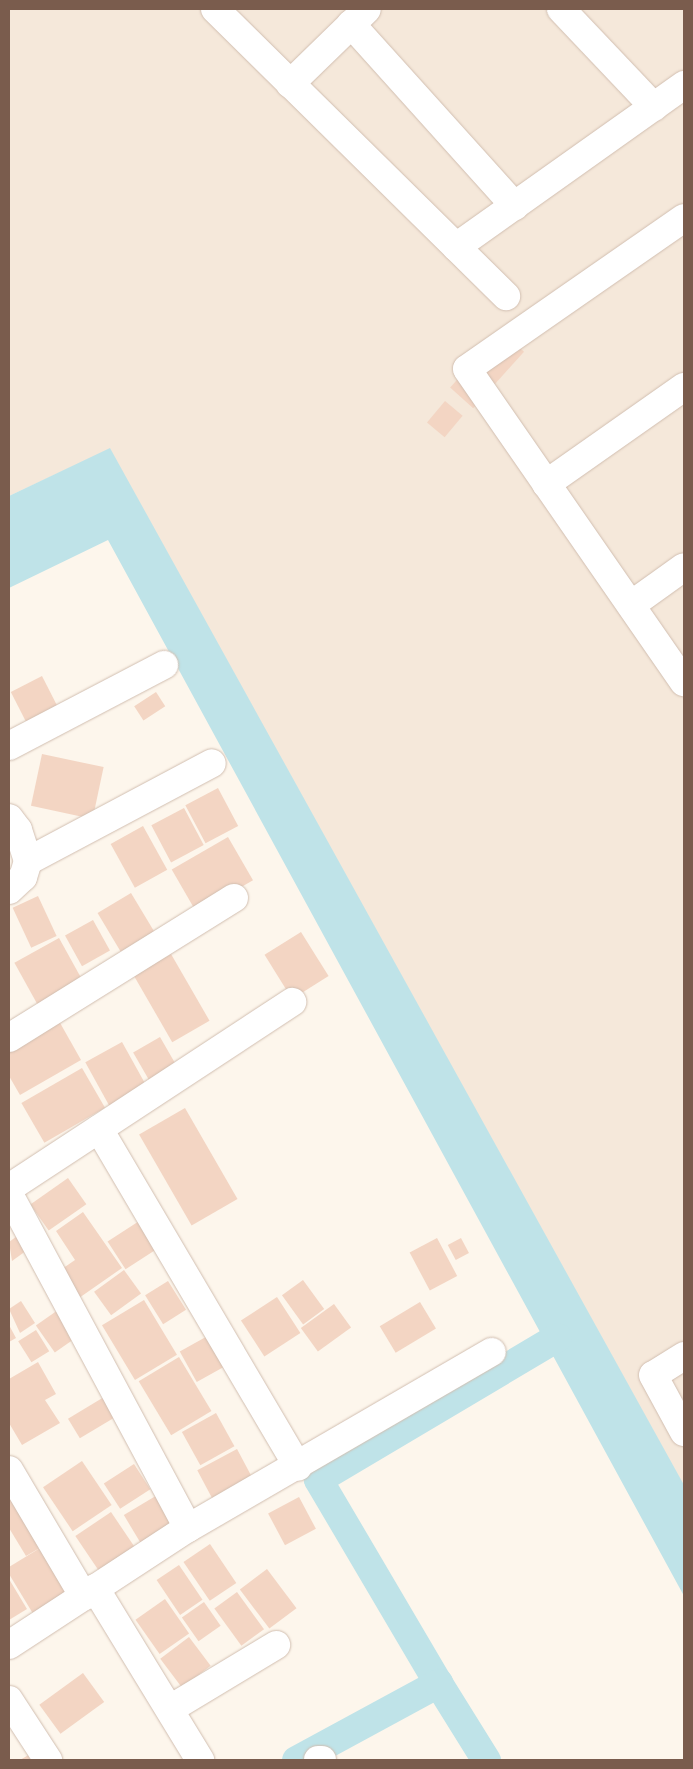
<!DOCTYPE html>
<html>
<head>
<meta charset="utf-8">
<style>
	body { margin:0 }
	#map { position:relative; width:693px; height:1769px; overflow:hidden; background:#fdf6ec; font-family:Ubuntu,sans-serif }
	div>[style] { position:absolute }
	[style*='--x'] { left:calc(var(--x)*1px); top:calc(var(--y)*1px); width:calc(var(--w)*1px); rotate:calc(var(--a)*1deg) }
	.residential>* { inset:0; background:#f5e8da }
	.water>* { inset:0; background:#bfe3e8 }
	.canal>* { height:29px; margin:-14.5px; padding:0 14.5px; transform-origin:14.5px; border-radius:14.5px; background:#bfe3e8 }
	.building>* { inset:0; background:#f3d5c3; transform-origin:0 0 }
	.roads { filter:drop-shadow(0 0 1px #d1beb0) drop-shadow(0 0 1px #d1beb0) }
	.minor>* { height:28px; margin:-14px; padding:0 14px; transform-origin:14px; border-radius:14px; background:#fff }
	span { translate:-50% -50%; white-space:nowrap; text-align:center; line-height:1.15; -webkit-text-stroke:4px #fffaf3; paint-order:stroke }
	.frame { position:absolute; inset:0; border:10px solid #7a5c4d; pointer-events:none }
</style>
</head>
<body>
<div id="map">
	<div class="residential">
		<div style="clip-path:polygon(9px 9px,684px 9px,684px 1486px,110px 449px,9px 496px)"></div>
	</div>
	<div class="water">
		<div style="clip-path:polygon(110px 448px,684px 1485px,684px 1596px,108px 540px,9px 588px,9px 496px)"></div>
	</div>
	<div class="canal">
		<div style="--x:438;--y:1683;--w:237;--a:-120.5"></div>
		<div style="--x:318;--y:1479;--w:278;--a:-30.7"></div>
		<div style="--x:296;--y:1760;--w:162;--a:-28.5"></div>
		<div style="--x:438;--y:1683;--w:91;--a:58.1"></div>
	</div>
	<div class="building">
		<div style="left:501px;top:331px;width:31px;height:76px;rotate:42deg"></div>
		<div style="left:445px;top:401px;width:23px;height:28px;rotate:40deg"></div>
		<div style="left:42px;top:676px;width:36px;height:35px;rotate:63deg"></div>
		<div style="left:156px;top:692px;width:17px;height:26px;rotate:57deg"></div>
		<div style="left:42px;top:754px;width:63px;height:53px;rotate:12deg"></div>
		<div style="left:218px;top:788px;width:43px;height:37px;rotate:62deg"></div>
		<div style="left:184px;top:808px;width:42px;height:37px;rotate:62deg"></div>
		<div style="left:143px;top:826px;width:50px;height:37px;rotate:61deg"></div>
		<div style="left:228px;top:837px;width:50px;height:65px;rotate:60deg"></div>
		<div style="left:131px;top:893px;width:45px;height:39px;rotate:59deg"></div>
		<div style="left:38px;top:896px;width:44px;height:28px;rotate:65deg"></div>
		<div style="left:93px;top:920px;width:35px;height:32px;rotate:61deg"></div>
		<div style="left:301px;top:932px;width:52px;height:43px;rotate:58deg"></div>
		<div style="left:59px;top:938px;width:48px;height:51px;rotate:61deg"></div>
		<div style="left:171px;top:954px;width:77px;height:43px;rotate:60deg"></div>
		<div style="clip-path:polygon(59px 1021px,81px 1060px,20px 1095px,9px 1076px,9px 1049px)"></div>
		<div style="left:160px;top:1037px;width:34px;height:31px;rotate:60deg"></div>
		<div style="left:122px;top:1042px;width:51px;height:42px;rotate:61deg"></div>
		<div style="left:82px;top:1068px;width:46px;height:70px;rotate:60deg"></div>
		<div style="left:185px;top:1108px;width:105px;height:53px;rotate:60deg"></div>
		<div style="left:68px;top:1178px;width:32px;height:46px;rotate:55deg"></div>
		<div style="clip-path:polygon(83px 1212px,122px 1268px,79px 1298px,59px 1271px,75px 1260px,56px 1231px)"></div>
		<div style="left:147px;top:1216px;width:33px;height:47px;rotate:57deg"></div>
		<div style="clip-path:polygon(20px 1234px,30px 1248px,12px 1261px,9px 1242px)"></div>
		<div style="left:437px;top:1238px;width:43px;height:31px;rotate:62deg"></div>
		<div style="left:461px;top:1238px;width:17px;height:15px;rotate:62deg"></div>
		<div style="left:124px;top:1270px;width:29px;height:37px;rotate:54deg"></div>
		<div style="left:303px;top:1280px;width:36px;height:26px;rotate:54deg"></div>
		<div style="left:168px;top:1281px;width:34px;height:27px;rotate:58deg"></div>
		<div style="left:277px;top:1297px;width:43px;height:43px;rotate:57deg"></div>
		<div style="left:144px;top:1300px;width:64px;height:49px;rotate:59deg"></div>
		<div style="clip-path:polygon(21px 1301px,35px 1323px,20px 1333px,9px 1309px)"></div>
		<div style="left:420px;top:1302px;width:31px;height:47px;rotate:59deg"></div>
		<div style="left:334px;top:1304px;width:29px;height:41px;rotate:54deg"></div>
		<div style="left:58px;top:1310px;width:33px;height:27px;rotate:55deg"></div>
		<div style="clip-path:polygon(9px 1325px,16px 1338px,9px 1342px)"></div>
		<div style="left:36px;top:1330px;width:25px;height:21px;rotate:58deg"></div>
		<div style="left:213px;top:1333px;width:35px;height:38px;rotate:61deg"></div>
		<div style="left:179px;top:1357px;width:63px;height:47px;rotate:59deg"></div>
		<div style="clip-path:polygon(38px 1362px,56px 1394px,45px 1400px,60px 1423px,22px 1445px,9px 1423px,9px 1379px)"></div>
		<div style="left:104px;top:1397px;width:23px;height:42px;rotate:59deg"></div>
		<div style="left:216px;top:1413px;width:38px;height:39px;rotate:61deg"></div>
		<div style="left:237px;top:1449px;width:34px;height:45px;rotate:62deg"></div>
		<div style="left:82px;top:1461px;width:53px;height:47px;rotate:56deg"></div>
		<div style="left:134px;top:1464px;width:30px;height:36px;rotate:57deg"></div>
		<div style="clip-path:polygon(9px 1490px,45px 1545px,26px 1556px,9px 1528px)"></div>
		<div style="left:159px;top:1494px;width:39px;height:41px;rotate:59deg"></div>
		<div style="left:299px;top:1497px;width:36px;height:35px;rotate:62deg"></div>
		<div style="left:111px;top:1512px;width:48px;height:43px;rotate:56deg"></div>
		<div style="left:210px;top:1544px;width:47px;height:32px;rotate:56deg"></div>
		<div style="clip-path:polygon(45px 1545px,74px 1594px,35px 1617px,9px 1574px,9px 1567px)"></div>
		<div style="left:179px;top:1565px;width:42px;height:27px;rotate:56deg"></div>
		<div style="left:267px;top:1569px;width:49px;height:34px;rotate:53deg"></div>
		<div style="clip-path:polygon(9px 1579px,27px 1609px,9px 1620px)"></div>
		<div style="left:237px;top:1592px;width:46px;height:28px;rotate:54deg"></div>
		<div style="left:165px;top:1599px;width:42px;height:36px;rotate:55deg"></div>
		<div style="left:204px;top:1602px;width:29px;height:27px;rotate:55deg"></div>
		<div style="left:189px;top:1637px;width:36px;height:36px;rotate:53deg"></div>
		<div style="left:83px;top:1673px;width:36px;height:54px;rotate:54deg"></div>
		<div style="clip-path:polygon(37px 1750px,43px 1760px,20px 1760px)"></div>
	</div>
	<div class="roads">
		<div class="minor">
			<div style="--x:215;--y:9;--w:409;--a:44.6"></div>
			<div style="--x:561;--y:9;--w:135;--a:46.5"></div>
			<div style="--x:351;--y:24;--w:245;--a:48"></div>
			<div style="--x:290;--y:84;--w:107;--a:-44.2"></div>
			<div style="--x:684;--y:218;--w:264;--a:145.2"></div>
			<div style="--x:467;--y:369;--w:381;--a:55.3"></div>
			<div style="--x:456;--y:247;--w:280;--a:-35.4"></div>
			<div style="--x:546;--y:484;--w:169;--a:-35.1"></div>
			<div style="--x:631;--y:605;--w:65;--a:-35.6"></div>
			<div style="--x:9;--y:746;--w:175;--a:-27.6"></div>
			<div style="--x:9;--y:818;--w:15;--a:53"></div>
			<div style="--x:18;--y:830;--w:33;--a:72"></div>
			<div style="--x:28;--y:861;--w:17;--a:107"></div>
			<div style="--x:23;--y:877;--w:19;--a:137"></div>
			<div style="--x:28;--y:861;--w:208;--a:-28"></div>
			<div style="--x:9;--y:1038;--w:265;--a:-31.9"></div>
			<div style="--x:99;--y:1129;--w:392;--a:59.5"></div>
			<div style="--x:9;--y:1188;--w:339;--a:-33.3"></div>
			<div style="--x:9;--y:1194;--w:379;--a:61.8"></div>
			<div style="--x:684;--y:1356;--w:36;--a:148"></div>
			<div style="--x:653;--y:1375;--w:65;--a:61.5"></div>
			<div style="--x:9;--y:1470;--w:147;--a:59.4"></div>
			<div style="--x:95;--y:1588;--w:202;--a:58.6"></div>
			<div style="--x:9;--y:1645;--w:214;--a:-33.2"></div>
			<div style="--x:188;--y:1528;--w:351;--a:-30.1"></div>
			<div style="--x:9;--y:1700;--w:72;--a:57"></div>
			<div style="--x:170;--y:1709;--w:124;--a:-31.1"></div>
			<div style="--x:318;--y:1760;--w:4;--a:0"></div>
		</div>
	</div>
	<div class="frame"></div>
</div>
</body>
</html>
